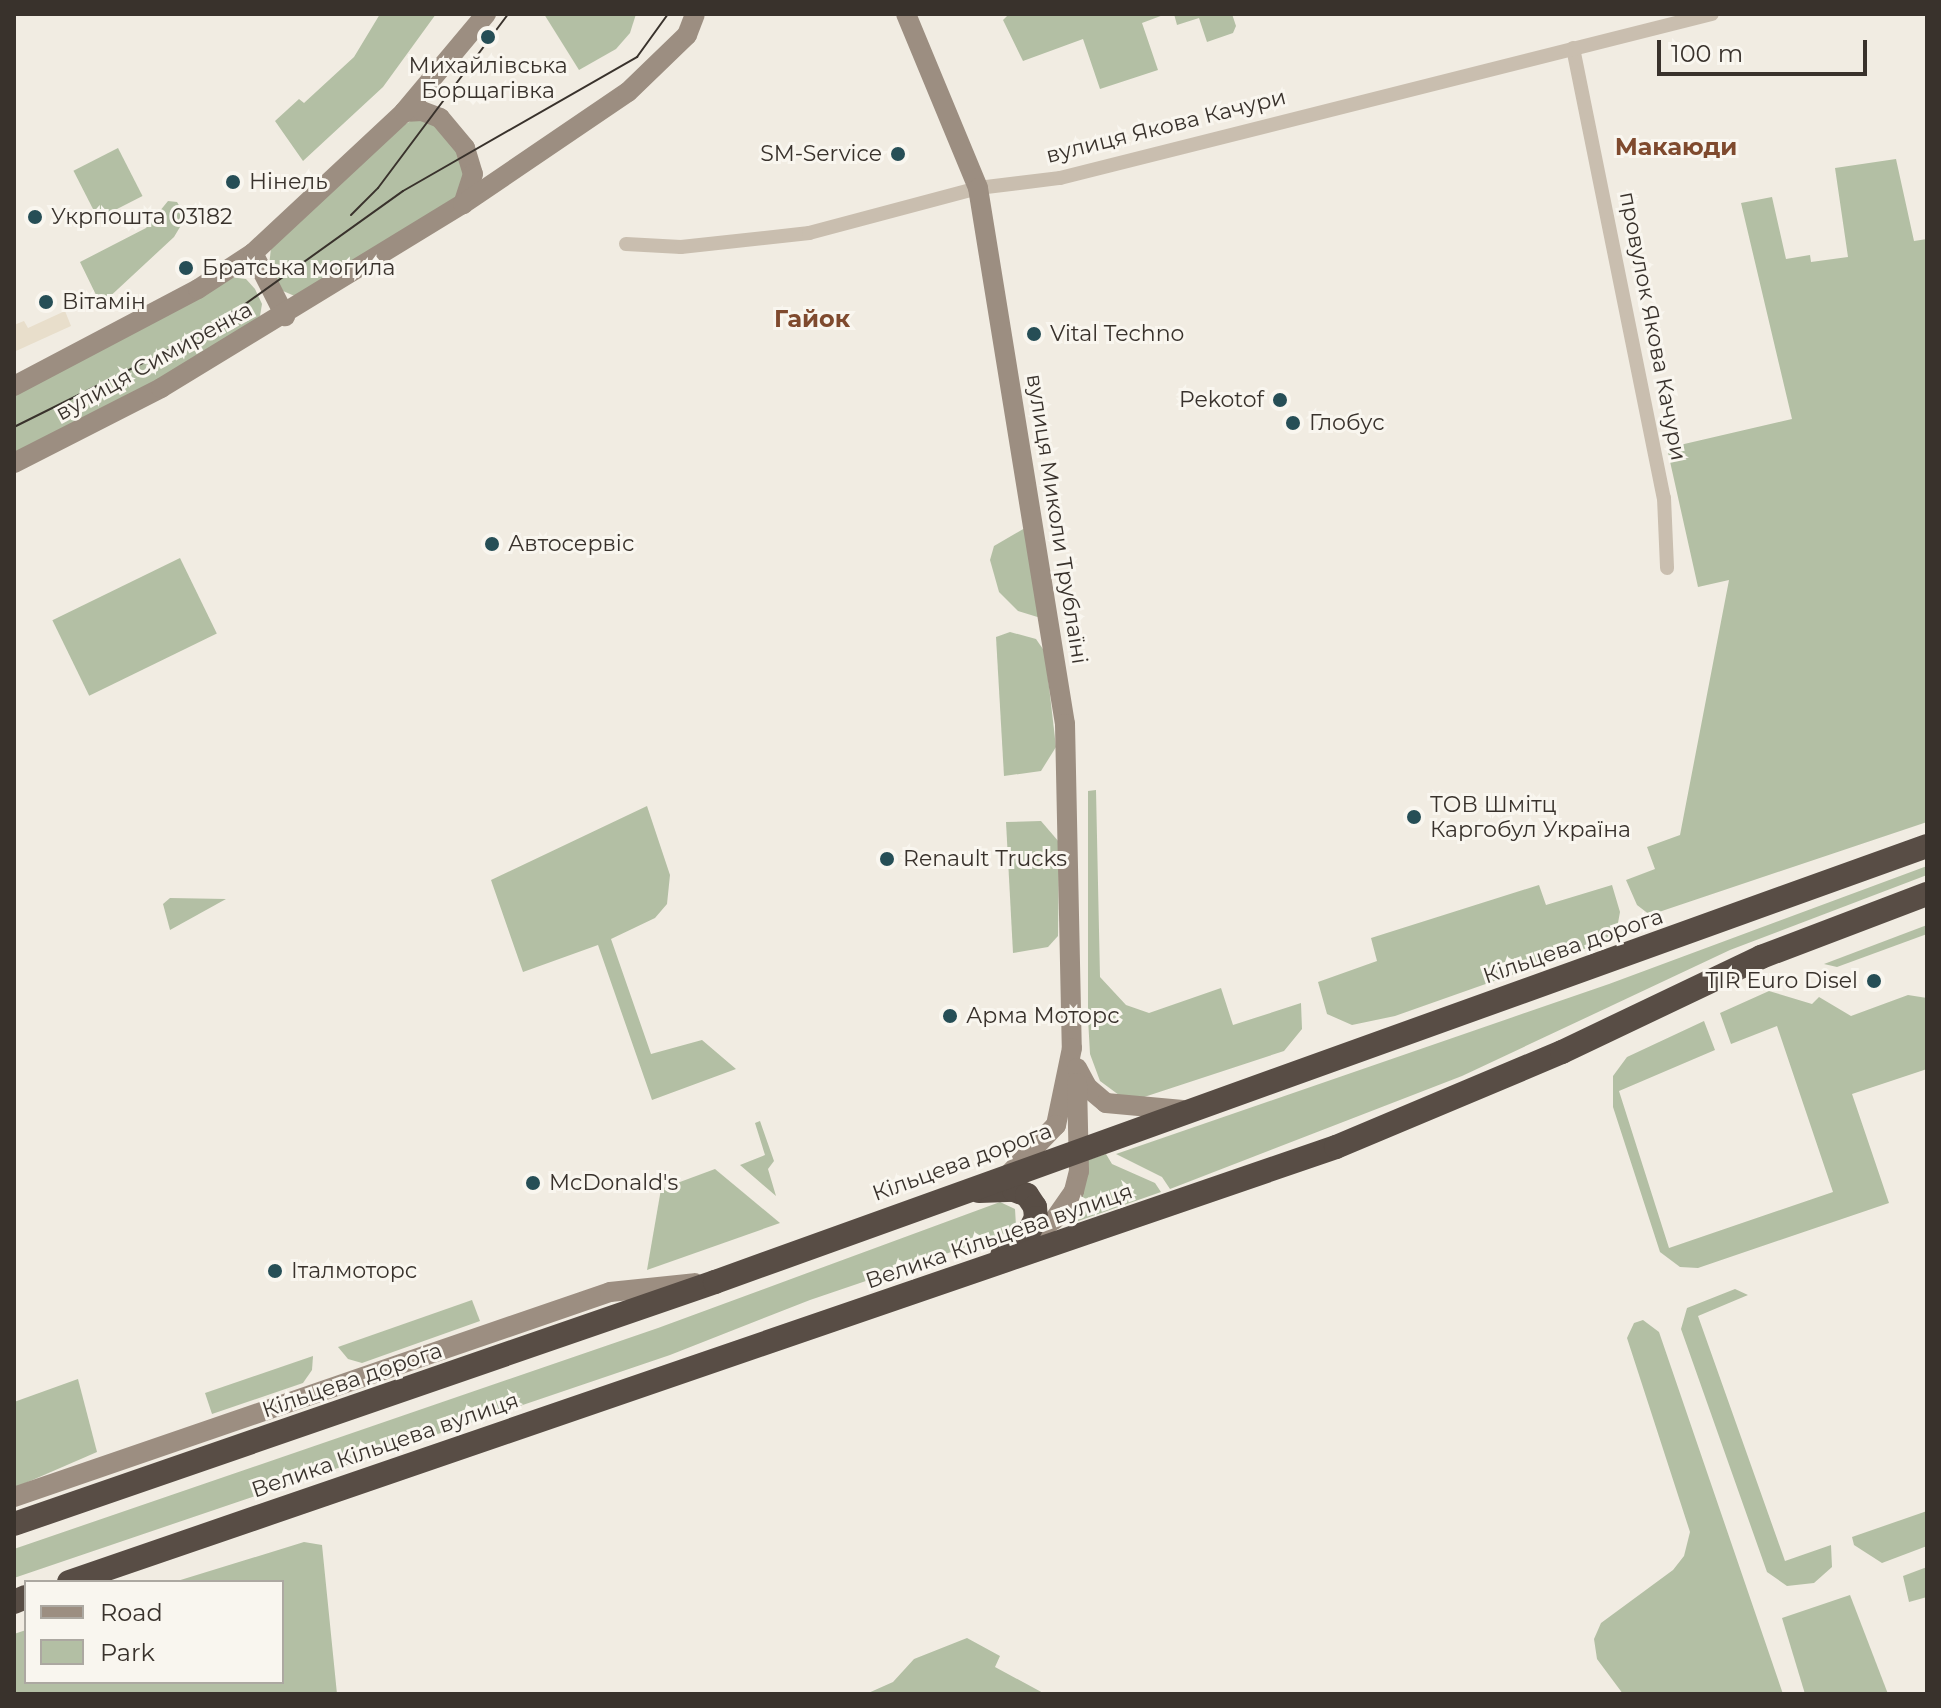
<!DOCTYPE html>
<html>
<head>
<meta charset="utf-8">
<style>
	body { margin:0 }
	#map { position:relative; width:1941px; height:1708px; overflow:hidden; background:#f1ece2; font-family:Montserrat,sans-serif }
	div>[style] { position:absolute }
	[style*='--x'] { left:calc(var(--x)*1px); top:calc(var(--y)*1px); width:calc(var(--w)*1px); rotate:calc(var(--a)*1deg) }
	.green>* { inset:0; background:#b3bfa4; transform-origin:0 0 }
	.plaza>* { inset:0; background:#e8decb }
	.street>* { height:14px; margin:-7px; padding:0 7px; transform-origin:7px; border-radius:7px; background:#c9beaf }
	.secondary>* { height:20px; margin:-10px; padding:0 10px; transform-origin:10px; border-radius:10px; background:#9c8e81 }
	.highway>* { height:24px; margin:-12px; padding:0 12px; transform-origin:12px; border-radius:12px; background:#584d45 }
	.tram>* { height:2px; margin:-1px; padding:0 1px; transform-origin:1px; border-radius:1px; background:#39322c }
	.dots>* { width:22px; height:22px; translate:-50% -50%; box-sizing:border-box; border:4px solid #f9f6ef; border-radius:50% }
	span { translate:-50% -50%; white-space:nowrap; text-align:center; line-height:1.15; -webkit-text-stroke:6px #f9f6ef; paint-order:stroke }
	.poi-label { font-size:22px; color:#39322c }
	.right { translate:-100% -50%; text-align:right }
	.left { translate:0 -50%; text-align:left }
	.street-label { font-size:22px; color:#39322c }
	.neighbourhood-label { font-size:24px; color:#7f4a2e; font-weight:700 }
	.frame { position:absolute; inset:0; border:16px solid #39322c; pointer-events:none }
	.legend { position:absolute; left:24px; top:1580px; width:260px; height:104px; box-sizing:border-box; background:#f9f6ef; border:2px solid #aca8a1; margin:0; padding:10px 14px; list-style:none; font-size:24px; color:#39322c }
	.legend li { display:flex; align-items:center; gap:16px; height:40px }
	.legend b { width:40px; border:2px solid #aca8a1 }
	.scale { position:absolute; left:1657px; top:40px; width:210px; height:36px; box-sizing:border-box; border:4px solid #39322c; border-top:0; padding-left:10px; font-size:24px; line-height:28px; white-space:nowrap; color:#39322c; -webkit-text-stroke:6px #f9f6ef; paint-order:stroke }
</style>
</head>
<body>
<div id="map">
	<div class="green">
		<div style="clip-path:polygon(380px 14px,436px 14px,383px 87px,303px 161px,275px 121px,299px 99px,304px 103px,354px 57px)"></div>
		<div style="clip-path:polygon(544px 14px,636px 14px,630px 33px,616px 49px,579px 70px)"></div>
		<div style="clip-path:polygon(1009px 14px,1166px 14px,1142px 23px,1158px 70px,1100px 89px,1083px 39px,1023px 61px,1003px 20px)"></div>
		<div style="clip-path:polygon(1174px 14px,1232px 14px,1236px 26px,1233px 33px,1207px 42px,1199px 18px,1177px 25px)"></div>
		<div style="clip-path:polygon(416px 118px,445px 129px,463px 158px,467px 181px,459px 195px,297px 297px,283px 291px,269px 266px,271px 248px,402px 126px)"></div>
		<div style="left:118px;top:148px;width:54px;height:50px;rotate:63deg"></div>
		<div style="clip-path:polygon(1896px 159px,1914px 241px,1927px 239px,1927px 822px,1650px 915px,1637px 905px,1626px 880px,1655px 869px,1647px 847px,1680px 835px,1729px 580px,1698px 587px,1667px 448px,1792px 419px,1741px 203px,1772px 197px,1786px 259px,1810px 255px,1811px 262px,1848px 257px,1835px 168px)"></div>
		<div style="clip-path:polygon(168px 201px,177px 202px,186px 217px,174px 237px,104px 302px,98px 299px,80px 262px,146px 228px)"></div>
		<div style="clip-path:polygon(230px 277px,246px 279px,255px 289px,262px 304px,260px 316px,209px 353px,14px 455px,14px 395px)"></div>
		<div style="clip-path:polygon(1025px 528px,1044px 619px,1018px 611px,999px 592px,990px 560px,994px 546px)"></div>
		<div style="left:180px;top:558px;width:84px;height:142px;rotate:64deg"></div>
		<div style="clip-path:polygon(1010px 632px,1036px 639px,1045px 652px,1056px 747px,1041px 771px,1004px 776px,996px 637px)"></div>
		<div style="clip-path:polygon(1096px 790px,1100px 977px,1126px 1005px,1149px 1013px,1221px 988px,1233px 1025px,1301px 1003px,1302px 1029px,1284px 1051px,1138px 1099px,1123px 1098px,1100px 1081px,1090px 1054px,1088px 1018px,1088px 791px)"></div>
		<div style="clip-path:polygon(647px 806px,670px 875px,667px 904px,655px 918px,611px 939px,651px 1054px,702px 1040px,736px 1069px,652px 1100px,598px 945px,523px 972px,491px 880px)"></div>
		<div style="clip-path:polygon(1041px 821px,1059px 842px,1058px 936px,1048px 947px,1013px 953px,1006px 822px)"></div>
		<div style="clip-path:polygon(1927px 866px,1927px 875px,1730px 950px,1462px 1076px,1170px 1189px,1162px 1177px,1116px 1154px,1609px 984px)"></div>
		<div style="clip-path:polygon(1539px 885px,1546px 905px,1612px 885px,1620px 912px,1616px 934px,1607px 941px,1395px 1016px,1352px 1025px,1327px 1014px,1318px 982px,1377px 961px,1371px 938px)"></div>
		<div style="clip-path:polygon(170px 898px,226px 899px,170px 930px,163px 904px)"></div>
		<div style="clip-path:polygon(1927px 925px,1927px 934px,1837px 967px,1824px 964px)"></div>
		<div style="clip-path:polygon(1769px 991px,1812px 1004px,1819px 997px,1851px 1016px,1908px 995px,1927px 998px,1927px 1069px,1852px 1094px,1889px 1203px,1698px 1268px,1680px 1267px,1660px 1252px,1613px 1107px,1613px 1076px,1627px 1057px,1704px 1021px,1715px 1050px,1619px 1091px,1669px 1248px,1833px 1192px,1777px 1026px,1731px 1044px,1720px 1013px)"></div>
		<div style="clip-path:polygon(760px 1121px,774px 1161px,768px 1169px,776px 1196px,740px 1165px,765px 1155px,755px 1123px)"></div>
		<div style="clip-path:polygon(1106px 1154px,1112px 1164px,1155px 1183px,1161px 1192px,1067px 1225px,1079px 1199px,1085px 1161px)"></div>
		<div style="clip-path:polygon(715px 1169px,780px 1223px,647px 1270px,661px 1189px)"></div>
		<div style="clip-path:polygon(1000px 1202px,1015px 1209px,1016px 1226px,1010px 1232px,810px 1300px,670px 1355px,14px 1578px,14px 1549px,658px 1328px)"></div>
		<div style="clip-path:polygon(1735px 1289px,1748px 1295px,1698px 1316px,1785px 1561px,1831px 1545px,1832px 1567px,1814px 1583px,1787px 1586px,1767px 1572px,1681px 1329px,1687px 1308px)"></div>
		<div style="clip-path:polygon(472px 1300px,480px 1321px,362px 1363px,348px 1359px,338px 1347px)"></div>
		<div style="clip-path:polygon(1643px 1320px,1659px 1332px,1783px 1694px,1623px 1694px,1597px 1659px,1594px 1639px,1601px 1623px,1673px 1570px,1684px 1556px,1690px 1532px,1627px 1338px,1634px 1323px)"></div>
		<div style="clip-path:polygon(313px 1356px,312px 1370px,303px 1383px,212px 1414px,205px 1393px)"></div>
		<div style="clip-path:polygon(78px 1379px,97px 1452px,14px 1488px,14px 1402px)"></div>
		<div style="clip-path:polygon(1927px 1511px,1927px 1546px,1882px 1563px,1854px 1545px,1852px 1537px)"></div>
		<div style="clip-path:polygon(304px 1542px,322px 1545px,337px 1694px,14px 1694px,14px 1634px,26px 1630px,26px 1682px,282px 1682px,282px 1582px,174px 1582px)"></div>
		<div style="clip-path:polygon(1927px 1567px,1927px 1597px,1909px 1602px,1903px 1576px)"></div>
		<div style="clip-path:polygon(1850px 1595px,1888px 1694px,1805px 1694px,1782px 1618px)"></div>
		<div style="clip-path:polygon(967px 1638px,1000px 1656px,995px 1667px,1045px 1694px,866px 1694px,893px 1682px,914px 1659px)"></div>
	</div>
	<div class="plaza">
		<div style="clip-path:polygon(65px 311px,71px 326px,16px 351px,14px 325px,24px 321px,28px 328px)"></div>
	</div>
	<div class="street">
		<div style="--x:1573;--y:48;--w:459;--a:78.6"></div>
		<div style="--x:1664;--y:498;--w:70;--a:87.5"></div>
		<div style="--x:626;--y:244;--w:55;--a:3.1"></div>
		<div style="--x:681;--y:247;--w:129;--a:-6.2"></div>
		<div style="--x:809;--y:233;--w:175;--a:-14.9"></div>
		<div style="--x:978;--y:188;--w:83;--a:-7"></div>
		<div style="--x:1060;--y:178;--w:672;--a:-14.12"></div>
	</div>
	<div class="secondary">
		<div style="--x:906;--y:14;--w:188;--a:67.5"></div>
		<div style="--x:978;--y:188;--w:543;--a:80.78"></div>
		<div style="--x:1065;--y:724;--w:324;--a:88.8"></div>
		<div style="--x:1072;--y:1048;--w:79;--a:101.7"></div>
		<div style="--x:1056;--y:1125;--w:66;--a:133.8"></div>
		<div style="--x:404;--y:112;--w:18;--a:-3"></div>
		<div style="--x:422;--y:111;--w:19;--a:21"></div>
		<div style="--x:440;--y:118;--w:39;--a:50"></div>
		<div style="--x:465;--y:148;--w:27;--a:73"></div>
		<div style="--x:473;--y:174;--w:32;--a:108"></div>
		<div style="--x:253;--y:253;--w:71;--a:63.1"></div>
		<div style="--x:14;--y:386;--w:208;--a:-27.8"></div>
		<div style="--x:198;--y:289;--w:66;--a:-33.2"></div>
		<div style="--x:253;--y:253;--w:207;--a:-43"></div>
		<div style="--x:404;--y:112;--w:128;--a:-50.1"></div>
		<div style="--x:14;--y:463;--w:165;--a:-27"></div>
		<div style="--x:161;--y:388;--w:354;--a:-31.4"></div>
		<div style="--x:463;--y:204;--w:199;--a:-34.2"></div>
		<div style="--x:628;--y:92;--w:82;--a:-44"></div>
		<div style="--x:687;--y:35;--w:22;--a:-69"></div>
		<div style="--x:1077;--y:1068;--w:21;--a:62"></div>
		<div style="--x:1087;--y:1087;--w:25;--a:40"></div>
		<div style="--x:1106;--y:1103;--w:77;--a:5.2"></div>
		<div style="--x:1025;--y:1240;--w:35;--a:-35"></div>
		<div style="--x:1054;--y:1220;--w:35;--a:-55"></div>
		<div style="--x:1074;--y:1191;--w:21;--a:-76"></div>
		<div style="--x:1079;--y:1171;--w:88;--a:-91.3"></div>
		<div style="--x:14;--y:1497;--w:630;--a:-18.98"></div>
		<div style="--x:610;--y:1292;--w:85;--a:-6"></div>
	</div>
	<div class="highway">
		<div style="--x:979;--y:1191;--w:35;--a:-2"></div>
		<div style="--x:1014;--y:1190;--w:14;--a:21"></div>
		<div style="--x:1027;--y:1195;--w:14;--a:56"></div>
		<div style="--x:1035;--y:1207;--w:11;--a:85"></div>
		<div style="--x:1036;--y:1218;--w:25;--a:117"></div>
		<div style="--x:1025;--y:1240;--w:27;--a:147"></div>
		<div style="--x:14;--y:1524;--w:742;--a:-19.05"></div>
		<div style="--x:715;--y:1282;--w:1288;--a:-19.79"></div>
		<div style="--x:69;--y:1582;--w:1340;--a:-18.95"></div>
		<div style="--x:1336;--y:1147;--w:245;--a:-22.8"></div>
		<div style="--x:1562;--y:1052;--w:221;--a:-25.5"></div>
		<div style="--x:1761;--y:957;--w:178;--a:-20.8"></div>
		<div style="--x:14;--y:1602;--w:13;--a:-23"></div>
	</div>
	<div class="tram">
		<div style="--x:351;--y:215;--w:38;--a:-45"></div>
		<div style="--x:378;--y:188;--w:217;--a:-53.2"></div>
		<div style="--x:14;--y:427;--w:166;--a:-26.4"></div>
		<div style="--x:163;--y:353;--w:91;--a:-30.5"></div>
		<div style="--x:241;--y:307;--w:199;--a:-35.6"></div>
		<div style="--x:403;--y:191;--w:270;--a:-29.8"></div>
		<div style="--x:637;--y:57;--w:53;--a:-54.2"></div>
	</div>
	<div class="dots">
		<div style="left:488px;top:37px;background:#264e56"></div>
		<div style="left:898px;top:154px;background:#264e56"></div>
		<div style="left:233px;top:182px;background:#264e56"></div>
		<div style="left:35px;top:217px;background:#264e56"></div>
		<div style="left:186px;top:268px;background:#264e56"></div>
		<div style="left:46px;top:302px;background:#264e56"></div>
		<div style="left:1034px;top:334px;background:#264e56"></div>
		<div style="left:1280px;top:400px;background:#264e56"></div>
		<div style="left:1293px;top:423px;background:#264e56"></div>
		<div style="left:492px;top:544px;background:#264e56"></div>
		<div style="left:1414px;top:817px;background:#264e56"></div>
		<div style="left:887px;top:859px;background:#264e56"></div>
		<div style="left:1874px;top:981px;background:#264e56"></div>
		<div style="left:950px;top:1016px;background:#264e56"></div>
		<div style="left:533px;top:1183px;background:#264e56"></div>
		<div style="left:275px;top:1271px;background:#264e56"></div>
	</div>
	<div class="poi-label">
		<span style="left:488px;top:78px">Михайлівська<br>Борщагівка</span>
		<span class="right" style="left:882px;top:154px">SM-Service</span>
		<span class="left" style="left:249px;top:182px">Нінель</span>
		<span class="left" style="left:51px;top:217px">Укрпошта 03182</span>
		<span class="left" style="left:202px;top:268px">Братська могила</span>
		<span class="left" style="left:62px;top:302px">Вітамін</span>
		<span class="left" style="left:1050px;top:334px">Vital Techno</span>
		<span class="right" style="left:1264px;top:400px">Pekotof</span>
		<span class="left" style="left:1309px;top:423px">Глобус</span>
		<span class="left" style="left:508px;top:544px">Автосервіс</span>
		<span class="left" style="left:1430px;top:817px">ТОВ Шмітц<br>Каргобул Україна</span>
		<span class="left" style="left:903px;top:859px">Renault Trucks</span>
		<span class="right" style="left:1858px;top:981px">TIR Euro Disel</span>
		<span class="left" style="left:966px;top:1016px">Арма Моторс</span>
		<span class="left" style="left:549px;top:1183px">McDonald's</span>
		<span class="left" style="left:291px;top:1271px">Італмоторс</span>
	</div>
	<div class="street-label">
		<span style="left:1166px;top:126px;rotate:-14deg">вулиця Якова Качури</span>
		<span style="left:1653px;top:326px;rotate:79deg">провулок Якова Качури</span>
		<span style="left:154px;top:361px;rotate:-29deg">вулиця Симиренка</span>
		<span style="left:1057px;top:519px;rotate:81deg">вулиця Миколи Трублаїні</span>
		<span style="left:1573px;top:946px;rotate:-19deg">Кільцева дорога</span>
		<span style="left:962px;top:1162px;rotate:-20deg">Кільцева дорога</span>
		<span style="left:999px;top:1236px;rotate:-19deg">Велика Кільцева вулиця</span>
		<span style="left:352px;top:1380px;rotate:-19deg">Кільцева дорога</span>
		<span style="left:385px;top:1445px;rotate:-19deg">Велика Кільцева вулиця</span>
	</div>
	<div class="neighbourhood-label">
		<span style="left:1676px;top:147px">Макаюди</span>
		<span style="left:812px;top:319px">Гайок</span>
	</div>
	<div class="frame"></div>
	<ul class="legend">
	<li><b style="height:10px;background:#9c8e81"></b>Road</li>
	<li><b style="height:22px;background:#b3bfa4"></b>Park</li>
	</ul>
	<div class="scale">100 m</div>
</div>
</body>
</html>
